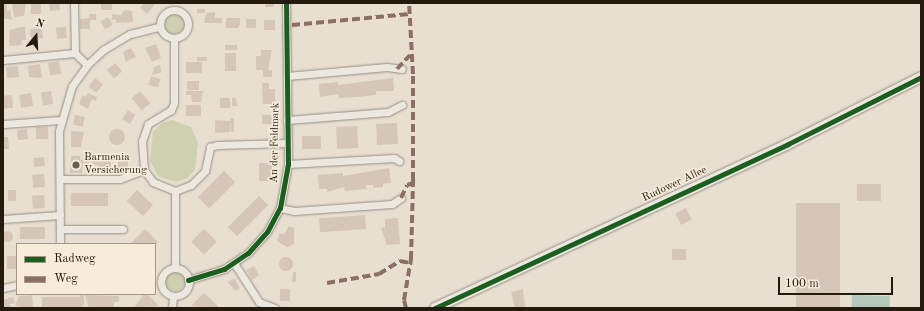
<!DOCTYPE html>
<html>
<head>
<meta charset="utf-8">
<style>
	body { margin:0 }
	#map { position:relative; width:924px; height:311px; overflow:hidden; background:#e8dfd0; font-family:"Old Standard TT",serif }
	div>[style] { position:absolute }
	[style*='--x'] { left:calc(var(--x)*1px); top:calc(var(--y)*1px); width:calc(var(--w)*1px); rotate:calc(var(--a)*1deg) }
	.green>* { inset:0; background:#ced0b0 }
	.round { border-radius:50% }
	.water>* { inset:0; background:#b3c8ba; transform-origin:0 0 }
	.building>* { inset:0; background:#d5c6b9; transform-origin:0 0 }
	.roads { filter:drop-shadow(0 0 1px #948e84) drop-shadow(0 0 1px #948e84) }
	.street>* { height:7px; margin:-3.5px; padding:0 3.5px; transform-origin:3.5px; border-radius:3.5px; background:#ece8e0 }
	.street>.ring { margin:-3.5px; padding:0; box-sizing:content-box; background:none; border:7px solid #ece8e0; border-radius:50% }
	.secondary>* { height:10px; margin:-5px; padding:0 5px; transform-origin:5px; border-radius:5px; background:#ece8e0 }
	.quiet>* { height:4px; margin-top:-2px; transform-origin:0; background:repeating-linear-gradient(90deg,#8d6e63 0 8px,transparent 0 12px) }
	.cycleway>* { height:5px; margin:-2.5px; padding:0 2.5px; transform-origin:2.5px; border-radius:2.5px; background:#1b5e20 }
	.dots>* { width:11px; height:11px; translate:-50% -50%; box-sizing:border-box; border:2px solid #f7ecd9; border-radius:50% }
	span { translate:-50% -50%; white-space:nowrap; text-align:center; line-height:1.15; -webkit-text-stroke:3px #f7ecd9; paint-order:stroke }
	.street-label { font-size:11px; color:#251a0e }
	.poi-label { font-size:11px; color:#251a0e }
	.left { translate:0 -50%; text-align:left }
	.frame { position:absolute; inset:0; border:4px solid #251a0e; pointer-events:none }
	.legend { position:absolute; left:16px; top:243px; width:140px; height:52px; box-sizing:border-box; background:#f7ecd9; border:1px solid #a39888; margin:0; padding:5px 7px; list-style:none; font-size:12px; color:#251a0e }
	.legend li { display:flex; align-items:center; gap:8px; height:20px }
	.legend b { width:20px; border:1px solid #a39888 }
	.north { position:absolute; left:16px; top:16px; width:40px; height:40px; -webkit-text-stroke:3px #f7ecd9; paint-order:stroke; rotate:18deg; font-size:11px; font-weight:700; line-height:16px; text-align:center; color:#251a0e }
	.north::after { content:''; display:block; margin:auto; width:14px; height:18px; background:#251a0e; clip-path:polygon(50% 0,100% 100%,50% 72%,0 100%) }
	.scale { position:absolute; left:778px; top:277px; width:115px; height:18px; box-sizing:border-box; border:2px solid #251a0e; border-top:0; padding-left:5px; font-size:12px; line-height:14px; white-space:nowrap; color:#251a0e; -webkit-text-stroke:3px #f7ecd9; paint-order:stroke }
</style>
</head>
<body>
<div id="map">
	<div class="green">
		<div class="round" style="left:164px;top:14px;width:20px;height:20px"></div>
		<div style="clip-path:polygon(172px 120px,191px 127px,198px 143px,195px 170px,187px 178px,176px 182px,158px 176px,150px 161px,153px 132px,162px 123px)"></div>
		<div class="round" style="left:165px;top:271px;width:20px;height:20px"></div>
	</div>
	<div class="water">
		<div style="left:852px;top:295px;width:38px;height:13px;rotate:2deg"></div>
	</div>
	<div class="building">
		<div style="clip-path:polygon(26px 3px,24px 16px,14px 17px,12px 4px)"></div>
		<div style="left:31px;top:3px;width:10px;height:11px"></div>
		<div style="clip-path:polygon(49px 3px,59px 3px,60px 10px,50px 11px)"></div>
		<div style="left:101px;top:3px;width:11px;height:7px"></div>
		<div style="clip-path:polygon(144px 3px,155px 4px,147px 14px,140px 8px)"></div>
		<div style="left:265px;top:3px;width:9px;height:4px"></div>
		<div style="clip-path:polygon(7px 4px,7px 11px,10px 10px,12px 20px,3px 18px,3px 5px)"></div>
		<div style="left:197px;top:9px;width:8px;height:4px"></div>
		<div style="clip-path:polygon(125px 10px,132px 11px,133px 22px,116px 23px,116px 19px,112px 20px,112px 14px,121px 15px)"></div>
		<div style="clip-path:polygon(215px 12px,215px 18px,222px 18px,222px 23px,204px 23px,206px 13px)"></div>
		<div style="clip-path:polygon(89px 14px,96px 14px,96px 20px,90px 20px,90px 29px,80px 29px,80px 19px,89px 18px)"></div>
		<div style="left:108px;top:17px;width:9px;height:9px;rotate:58deg"></div>
		<div style="clip-path:polygon(226px 18px,240px 18px,240px 24px,238px 28px,226px 28px)"></div>
		<div style="left:246px;top:19px;width:10px;height:9px"></div>
		<div style="left:264px;top:20px;width:11px;height:10px"></div>
		<div style="clip-path:polygon(21px 27px,25px 27px,26px 40px,22px 40px,21px 45px,9px 46px,10px 30px)"></div>
		<div style="left:66px;top:27px;width:11px;height:10px;rotate:85deg"></div>
		<div style="left:42px;top:28px;width:10px;height:12px;rotate:84deg"></div>
		<div style="clip-path:polygon(156px 44px,161px 58px,152px 62px,145px 48px)"></div>
		<div style="left:237px;top:45px;width:5px;height:12px;rotate:90deg"></div>
		<div style="clip-path:polygon(131px 48px,136px 57px,126px 62px,123px 52px)"></div>
		<div style="clip-path:polygon(261px 50px,272px 50px,268px 70px,272px 70px,272px 77px,263px 77px,263px 70px,256px 70px,256px 56px,261px 56px)"></div>
		<div style="left:225px;top:53px;width:11px;height:18px"></div>
		<div style="left:197px;top:57px;width:10px;height:4px"></div>
		<div style="left:59px;top:61px;width:13px;height:11px;rotate:81deg"></div>
		<div style="left:186px;top:62px;width:16px;height:11px"></div>
		<div style="left:115px;top:63px;width:11px;height:11px;rotate:49deg"></div>
		<div style="clip-path:polygon(40px 64px,42px 78px,29px 77px,28px 66px)"></div>
		<div style="clip-path:polygon(160px 65px,162px 72px,152px 75px,154px 67px)"></div>
		<div style="left:18px;top:66px;width:11px;height:12px;rotate:85deg"></div>
		<div style="left:151px;top:76px;width:10px;height:9px;rotate:17deg"></div>
		<div style="left:95px;top:78px;width:10px;height:11px;rotate:37deg"></div>
		<div style="clip-path:polygon(393px 78px,394px 91px,376px 91px,376px 95px,357px 97px,339px 98px,338px 94px,320px 97px,319px 84px,338px 82px,338px 85px)"></div>
		<div style="left:187px;top:81px;width:12px;height:9px"></div>
		<div style="clip-path:polygon(262px 83px,269px 83px,269px 89px,275px 89px,275px 104px,263px 104px)"></div>
		<div style="left:51px;top:91px;width:13px;height:10px;rotate:81deg"></div>
		<div style="left:140px;top:91px;width:16px;height:11px;rotate:50deg"></div>
		<div style="clip-path:polygon(186px 91px,203px 91px,201px 102px,192px 102px,191px 95px,186px 95px)"></div>
		<div style="left:31px;top:93px;width:13px;height:12px;rotate:81deg"></div>
		<div style="clip-path:polygon(88px 93px,97px 97px,96px 101px,92px 99px,88px 109px,79px 104px,83px 95px,86px 97px)"></div>
		<div style="left:12px;top:95px;width:13px;height:9px;rotate:86deg"></div>
		<div style="left:220px;top:98px;width:10px;height:10px"></div>
		<div style="clip-path:polygon(232px 98px,236px 98px,237px 106px,232px 106px)"></div>
		<div style="left:186px;top:105px;width:15px;height:11px"></div>
		<div style="left:128px;top:110px;width:9px;height:11px;rotate:32deg"></div>
		<div style="left:75px;top:115px;width:10px;height:10px;rotate:11deg"></div>
		<div style="left:262px;top:115px;width:12px;height:9px"></div>
		<div style="clip-path:polygon(230px 118px,234px 118px,234px 132px,231px 132px)"></div>
		<div style="clip-path:polygon(215px 120px,230px 121px,230px 132px,215px 133px)"></div>
		<div style="left:397px;top:123px;width:21px;height:21px;rotate:87deg"></div>
		<div style="left:357px;top:126px;width:22px;height:21px;rotate:87deg"></div>
		<div style="left:36px;top:127px;width:12px;height:12px"></div>
		<div class="round" style="left:109px;top:129px;width:16px;height:16px"></div>
		<div style="left:27px;top:129px;width:10px;height:10px;rotate:84deg"></div>
		<div style="clip-path:polygon(71px 131px,84px 132px,81px 147px,71px 147px)"></div>
		<div style="left:302px;top:136px;width:19px;height:13px"></div>
		<div style="clip-path:polygon(3px 137px,8px 137px,9px 149px,3px 149px)"></div>
		<div style="clip-path:polygon(71px 156px,80px 156px,80px 160px,89px 159px,89px 167px,82px 167px,82px 173px,70px 173px)"></div>
		<div style="clip-path:polygon(118px 156px,128px 156px,128px 168px,118px 168px,118px 173px,97px 170px,97px 165px,92px 165px,92px 160px,111px 160px,111px 167px,118px 167px)"></div>
		<div style="left:44px;top:157px;width:9px;height:11px;rotate:84deg"></div>
		<div style="left:259px;top:163px;width:13px;height:18px"></div>
		<div style="clip-path:polygon(389px 168px,391px 183px,383px 184px,383px 187px,373px 188px,373px 185px,366px 185px,366px 189px,345px 191px,344px 187px,327px 192px,327px 189px,319px 189px,318px 175px,343px 173px,343px 176px)"></div>
		<div style="left:224px;top:171px;width:16px;height:37px;rotate:45deg"></div>
		<div style="left:44px;top:174px;width:13px;height:12px;rotate:86deg"></div>
		<div style="left:857px;top:184px;width:24px;height:17px"></div>
		<div style="left:8px;top:190px;width:8px;height:11px"></div>
		<div style="left:137px;top:190px;width:22px;height:15px;rotate:43deg"></div>
		<div style="left:71px;top:193px;width:37px;height:13px"></div>
		<div style="left:44px;top:195px;width:13px;height:12px;rotate:86deg"></div>
		<div style="left:259px;top:196px;width:13px;height:44px;rotate:45deg"></div>
		<div style="left:796px;top:203px;width:44px;height:105px"></div>
		<div style="left:686px;top:208px;width:13px;height:12px;rotate:63deg"></div>
		<div style="left:365px;top:215px;width:14px;height:46px;rotate:86deg"></div>
		<div style="clip-path:polygon(398px 218px,400px 244px,387px 245px,381px 228px,385px 227px,385px 219px)"></div>
		<div style="clip-path:polygon(289px 226px,294px 228px,294px 244px,287px 247px,277px 241px,279px 234px,284px 234px)"></div>
		<div style="left:20px;top:227px;width:25px;height:12px"></div>
		<div style="clip-path:polygon(145px 229px,158px 242px,155px 246px,131px 243px)"></div>
		<div style="left:204px;top:229px;width:18px;height:18px;rotate:45deg"></div>
		<div class="round" style="left:1.5px;top:230.5px;width:11px;height:11px"></div>
		<div style="left:686px;top:249px;width:11px;height:14px;rotate:90deg"></div>
		<div style="left:7px;top:256px;width:10px;height:13px"></div>
		<div class="round" style="left:279px;top:257px;width:14px;height:14px"></div>
		<div style="clip-path:polygon(254px 266px,259px 275px,252px 280px,246px 270px)"></div>
		<div style="clip-path:polygon(293px 272px,296px 272px,296px 282px,292px 282px)"></div>
		<div style="clip-path:polygon(234px 278px,240px 288px,235px 291px,228px 282px)"></div>
		<div style="left:280px;top:289px;width:10px;height:12px"></div>
		<div style="clip-path:polygon(523px 289px,525px 307px,515px 308px,511px 292px)"></div>
		<div style="clip-path:polygon(204px 293px,218px 306px,216px 308px,191px 306px)"></div>
		<div style="clip-path:polygon(80px 294px,84px 294px,84px 305px,80px 308px,42px 308px,42px 297px,80px 297px)"></div>
		<div style="clip-path:polygon(144px 294px,147px 294px,159px 306px,134px 308px)"></div>
		<div style="clip-path:polygon(32px 295px,33px 308px,15px 306px,19px 296px)"></div>
		<div style="clip-path:polygon(85px 295px,119px 296px,119px 302px,114px 302px,114px 308px,89px 308px)"></div>
		<div style="clip-path:polygon(13px 297px,15px 303px,10px 304px,11px 308px,3px 308px,3px 300px)"></div>
	</div>
	<div class="roads">
		<div class="street">
			<div style="--x:74;--y:3;--w:50;--a:88.9"></div>
			<div class="ring" style="left:160px;top:10px;width:21px;height:21px"></div>
			<div style="--x:174;--y:39;--w:64;--a:90"></div>
			<div style="--x:174;--y:103;--w:8;--a:113"></div>
			<div style="--x:171;--y:110;--w:27;--a:149"></div>
			<div style="--x:148;--y:124;--w:18;--a:109"></div>
			<div style="--x:142;--y:141;--w:29;--a:86"></div>
			<div style="--x:144;--y:170;--w:15;--a:53"></div>
			<div style="--x:153;--y:182;--w:24;--a:22"></div>
			<div style="--x:175;--y:191;--w:17;--a:-21"></div>
			<div style="--x:191;--y:185;--w:20;--a:-45"></div>
			<div style="--x:205;--y:171;--w:25;--a:-78"></div>
			<div style="--x:210;--y:147;--w:7;--a:-16"></div>
			<div style="--x:217;--y:145;--w:71;--a:-1.6"></div>
			<div style="--x:3;--y:60;--w:72;--a:-5.6"></div>
			<div style="--x:75;--y:53;--w:17;--a:45"></div>
			<div style="--x:287;--y:76;--w:100;--a:-5.1"></div>
			<div style="--x:387;--y:67;--w:15;--a:8"></div>
			<div style="--x:287;--y:120;--w:101;--a:-4.5"></div>
			<div style="--x:388;--y:112;--w:16;--a:-27"></div>
			<div style="--x:3;--y:124;--w:58;--a:-3.9"></div>
			<div style="--x:288;--y:164;--w:106;--a:-3.2"></div>
			<div style="--x:394;--y:158;--w:6;--a:31"></div>
			<div style="--x:60;--y:179;--w:60;--a:0"></div>
			<div style="--x:120;--y:179;--w:26;--a:-21"></div>
			<div style="--x:280;--y:208;--w:14;--a:12"></div>
			<div style="--x:294;--y:211;--w:98;--a:-4.1"></div>
			<div style="--x:392;--y:204;--w:11;--a:-34"></div>
			<div style="--x:3;--y:219;--w:57;--a:-4"></div>
			<div style="--x:60;--y:229;--w:63;--a:0"></div>
			<div style="--x:60;--y:244;--w:113;--a:-90.5"></div>
			<div style="--x:59;--y:131;--w:47;--a:-73.9"></div>
			<div style="--x:72;--y:86;--w:26;--a:-54"></div>
			<div style="--x:87;--y:65;--w:22;--a:-43"></div>
			<div style="--x:103;--y:50;--w:31;--a:-31"></div>
			<div style="--x:130;--y:34;--w:30;--a:-14"></div>
			<div style="--x:234;--y:263;--w:46;--a:57.3"></div>
			<div style="--x:259;--y:302;--w:17;--a:21"></div>
			<div style="--x:175;--y:268;--w:77;--a:-90"></div>
			<div class="ring" style="left:161px;top:268px;width:21px;height:21px"></div>
			<div style="--x:188;--y:280;--w:38;--a:-17"></div>
			<div style="--x:224;--y:269;--w:29;--a:-34"></div>
			<div style="--x:248;--y:253;--w:28;--a:-48"></div>
			<div style="--x:267;--y:232;--w:27;--a:-62"></div>
			<div style="--x:280;--y:208;--w:45;--a:-79.7"></div>
			<div style="--x:288;--y:164;--w:161;--a:-90.7"></div>
			<div style="--x:3;--y:288;--w:14;--a:-12"></div>
			<div style="--x:172;--y:308;--w:12;--a:-85"></div>
		</div>
		<div class="secondary">
			<div style="--x:435;--y:308;--w:389;--a:-24.9"></div>
			<div style="--x:788;--y:144;--w:149;--a:-26.7"></div>
		</div>
	</div>
	<div class="quiet">
		<div style="--x:292;--y:25;--w:118;--a:-5.4"></div>
		<div style="--x:397;--y:69;--w:19;--a:-47"></div>
		<div style="--x:401;--y:198;--w:14;--a:-65"></div>
		<div style="--x:407;--y:185;--w:6;--a:-18"></div>
		<div style="--x:327;--y:283;--w:53;--a:-9.8"></div>
		<div style="--x:379;--y:274;--w:25;--a:-32"></div>
		<div style="--x:400;--y:261;--w:10;--a:11"></div>
		<div style="--x:406;--y:308;--w:8;--a:-104"></div>
		<div style="--x:404;--y:300;--w:42;--a:-80.3"></div>
		<div style="--x:411;--y:259;--w:79;--a:-88.5"></div>
		<div style="--x:413;--y:180;--w:106;--a:-90"></div>
		<div style="--x:413;--y:74;--w:71;--a:-93.2"></div>
	</div>
	<div class="cycleway">
		<div style="--x:188;--y:280;--w:38;--a:-17"></div>
		<div style="--x:224;--y:269;--w:29;--a:-34"></div>
		<div style="--x:248;--y:253;--w:28;--a:-48"></div>
		<div style="--x:267;--y:232;--w:27;--a:-62"></div>
		<div style="--x:280;--y:208;--w:45;--a:-79.7"></div>
		<div style="--x:288;--y:164;--w:161;--a:-90.7"></div>
		<div style="--x:435;--y:308;--w:389;--a:-24.9"></div>
		<div style="--x:788;--y:144;--w:149;--a:-26.7"></div>
	</div>
	<div class="dots">
		<div style="left:76px;top:165px;background:#695f52"></div>
	</div>
	<div class="street-label">
		<span style="left:276px;top:143px;rotate:-89deg">An der Feldmark</span>
		<span style="left:675px;top:185px;rotate:-25deg">Rudower Allee</span>
	</div>
	<div class="poi-label">
		<span class="left" style="left:84px;top:165px">Barmenia<br>Versicherung</span>
	</div>
	<div class="frame"></div>
	<ul class="legend">
	<li><b style="height:5px;background:#1b5e20"></b>Radweg</li>
	<li><b style="height:5px;background:#8d6e63"></b>Weg</li>
	</ul>
	<div class="north">N</div>
	<div class="scale">100 m</div>
</div>
</body>
</html>
